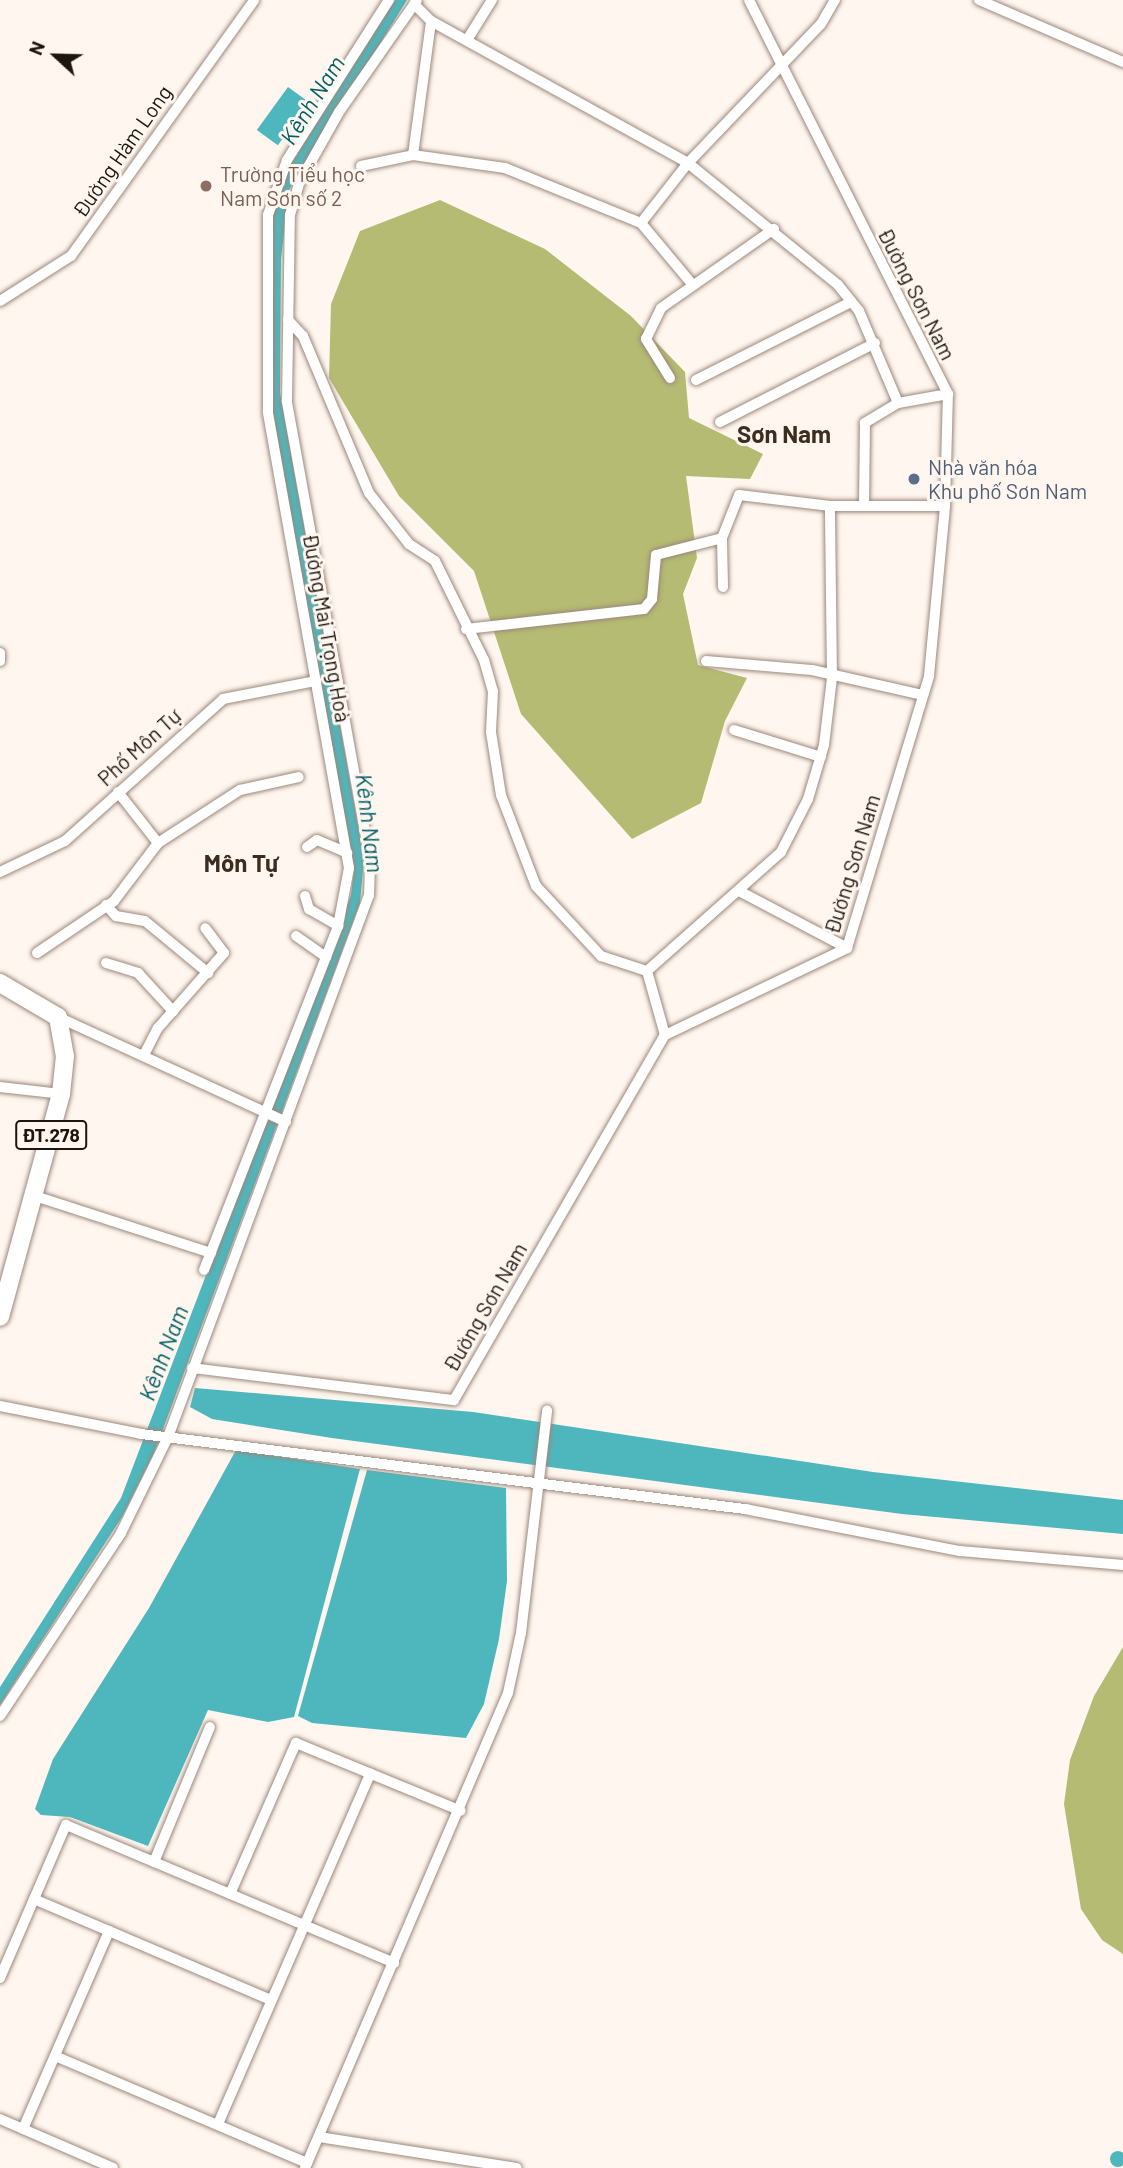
<!DOCTYPE html>
<html>
<head>
<meta charset="utf-8">
<style>
	body { margin:0 }
	#map { position:relative; width:1123px; height:2168px; overflow:hidden; background:#fff6ef; font-family:Barlow,sans-serif }
	div>[style] { position:absolute }
	[style*='--x'] { left:calc(var(--x)*1px); top:calc(var(--y)*1px); width:calc(var(--w)*1px); rotate:calc(var(--a)*1deg) }
	.forest>* { inset:0; background:#b5bb72 }
	.water>* { inset:0; background:#4eb7bd; transform-origin:0 0 }
	.round { border-radius:50% }
	.roads { filter:drop-shadow(0 0 2px #9c887a) drop-shadow(0 0 2px #9c887a) }
	.minor>* { height:10px; margin:-5px; padding:0 5px; transform-origin:5px; border-radius:5px; background:#fff }
	.primary>* { height:18px; margin:-9px; padding:0 9px; transform-origin:9px; border-radius:9px; background:#fff }
	.dots>* { width:19px; height:19px; translate:-50% -50%; box-sizing:border-box; border:4px solid #fff6ef; border-radius:50% }
	span { translate:-50% -50%; white-space:nowrap; text-align:center; line-height:1.15; -webkit-text-stroke:6px #fff6ef; paint-order:stroke }
	.shield-label span { padding:2px 5px; background:#fff6ef; border:2px solid; border-radius:5px; -webkit-text-stroke-width:0 }
	.shield-label { font-size:19px; color:#1d1510; font-weight:700 }
	.street-label { font-size:21px; color:#1d1510 }
	.education-label { font-size:21px; color:#785e54 }
	.left { translate:0 -50%; text-align:left }
	.service-label { font-size:21px; color:#4e5e75 }
	.water-label { font-size:23px; color:#016065; font-style:italic }
	.quarter-label { font-size:24px; color:#3d2c20; font-weight:700 }
	.north { position:absolute; left:21px; top:21px; width:70px; height:70px; -webkit-text-stroke:5px #fff6ef; paint-order:stroke; rotate:292deg; font-size:19px; font-weight:700; line-height:28px; text-align:center; color:#1d1510 }
	.north::after { content:''; display:block; margin:auto; width:24px; height:32px; background:#1d1510; clip-path:polygon(50% 0,100% 100%,50% 72%,0 100%) }
</style>
</head>
<body>
<div id="map">
	<div class="forest">
		<div style="clip-path:polygon(440px 200px,545px 249px,631px 316px,685px 372px,689px 418px,763px 454px,750px 479px,686px 476px,697px 558px,683px 594px,698px 665px,747px 678px,725px 721px,701px 803px,632px 839px,521px 714px,474px 571px,399px 496px,329px 378px,331px 304px,360px 231px)"></div>
		<div style="clip-path:polygon(1123px 1647px,1123px 1954px,1102px 1940px,1081px 1909px,1064px 1804px,1070px 1760px,1094px 1696px)"></div>
	</div>
	<div class="water">
		<div style="clip-path:polygon(395px 0,407px 0,289px 190px,281px 259px,280px 393px,364px 859px,360px 903px,154px 1453px,122px 1517px,0 1705px,0 1687px,121px 1498px,351px 895px,354px 869px,270px 396px,271px 223px,283px 176px)"></div>
		<div style="left:288px;top:87px;width:26px;height:53px;rotate:36deg"></div>
		<div style="clip-path:polygon(195px 1388px,473px 1412px,873px 1472px,1123px 1500px,1123px 1534px,902px 1514px,332px 1438px,212px 1419px,190px 1407px)"></div>
		<div style="clip-path:polygon(236px 1450px,360px 1469px,294px 1717px,268px 1722px,208px 1710px,148px 1846px,70px 1817px,41px 1815px,35px 1809px,53px 1759px,149px 1608px)"></div>
		<div style="clip-path:polygon(367px 1470px,506px 1488px,507px 1581px,499px 1639px,484px 1704px,466px 1738px,312px 1723px,298px 1716px)"></div>
		<div class="round" style="left:1110px;top:2151px;width:16px;height:16px"></div>
	</div>
	<div class="roads">
		<div class="minor">
			<div style="--x:979;--y:0;--w:157;--a:23.3"></div>
			<div style="--x:414;--y:4;--w:24;--a:45"></div>
			<div style="--x:431;--y:21;--w:294;--a:28.9"></div>
			<div style="--x:688;--y:163;--w:193;--a:39.1"></div>
			<div style="--x:838;--y:285;--w:33;--a:51"></div>
			<div style="--x:859;--y:311;--w:100;--a:67"></div>
			<div style="--x:898;--y:403;--w:39;--a:149"></div>
			<div style="--x:865;--y:423;--w:82;--a:90.7"></div>
			<div style="--x:467;--y:40;--w:47;--a:-58"></div>
			<div style="--x:413;--y:155;--w:135;--a:-82.3"></div>
			<div style="--x:361;--y:166;--w:53;--a:-11.9"></div>
			<div style="--x:413;--y:155;--w:93;--a:8"></div>
			<div style="--x:505;--y:168;--w:147;--a:22"></div>
			<div style="--x:641;--y:223;--w:80;--a:50.1"></div>
			<div style="--x:641;--y:223;--w:76;--a:-51.9"></div>
			<div style="--x:688;--y:163;--w:192;--a:-46.3"></div>
			<div style="--x:821;--y:24;--w:28;--a:-60"></div>
			<div style="--x:0;--y:301;--w:84;--a:-32.4"></div>
			<div style="--x:71;--y:256;--w:315;--a:-54.4"></div>
			<div style="--x:288;--y:320;--w:22;--a:47"></div>
			<div style="--x:303;--y:336;--w:170;--a:67.2"></div>
			<div style="--x:369;--y:493;--w:65;--a:51.9"></div>
			<div style="--x:409;--y:544;--w:31;--a:33"></div>
			<div style="--x:435;--y:561;--w:110;--a:63.7"></div>
			<div style="--x:484;--y:660;--w:32;--a:74"></div>
			<div style="--x:493;--y:691;--w:41;--a:92.8"></div>
			<div style="--x:491;--y:732;--w:64;--a:81"></div>
			<div style="--x:501;--y:795;--w:97;--a:69"></div>
			<div style="--x:536;--y:886;--w:96;--a:47.1"></div>
			<div style="--x:601;--y:956;--w:48;--a:18.1"></div>
			<div style="--x:670;--y:378;--w:46;--a:-121.6"></div>
			<div style="--x:646;--y:339;--w:34;--a:-64"></div>
			<div style="--x:661;--y:308;--w:138;--a:-35"></div>
			<div style="--x:696;--y:380;--w:174;--a:-26.7"></div>
			<div style="--x:898;--y:403;--w:51;--a:-10.2"></div>
			<div style="--x:720;--y:422;--w:174;--a:-27"></div>
			<div style="--x:723;--y:587;--w:49;--a:-91.2"></div>
			<div style="--x:722;--y:538;--w:46;--a:-68.4"></div>
			<div style="--x:739;--y:495;--w:92;--a:6.9"></div>
			<div style="--x:830;--y:506;--w:115;--a:0"></div>
			<div style="--x:466;--y:629;--w:179;--a:-6.4"></div>
			<div style="--x:644;--y:609;--w:13;--a:-51"></div>
			<div style="--x:652;--y:599;--w:44;--a:-84.8"></div>
			<div style="--x:656;--y:555;--w:68;--a:-14.4"></div>
			<div style="--x:0;--y:653;--w:8;--a:90"></div>
			<div style="--x:706;--y:661;--w:106;--a:4.9"></div>
			<div style="--x:812;--y:670;--w:114;--a:12.7"></div>
			<div style="--x:734;--y:730;--w:91;--a:17.2"></div>
			<div style="--x:118;--y:792;--w:65;--a:51.9"></div>
			<div style="--x:307;--y:847;--w:12;--a:-35"></div>
			<div style="--x:317;--y:840;--w:33;--a:23"></div>
			<div style="--x:0;--y:872;--w:72;--a:-25.5"></div>
			<div style="--x:65;--y:841;--w:212;--a:-41.9"></div>
			<div style="--x:223;--y:699;--w:95;--a:-11"></div>
			<div style="--x:741;--y:892;--w:120;--a:27.8"></div>
			<div style="--x:305;--y:896;--w:14;--a:73"></div>
			<div style="--x:309;--y:909;--w:34;--a:30"></div>
			<div style="--x:106;--y:905;--w:15;--a:48"></div>
			<div style="--x:116;--y:916;--w:29;--a:10"></div>
			<div style="--x:145;--y:921;--w:82;--a:39.5"></div>
			<div style="--x:296;--y:936;--w:37;--a:35"></div>
			<div style="--x:37;--y:953;--w:93;--a:-34"></div>
			<div style="--x:114;--y:901;--w:73;--a:-52.8"></div>
			<div style="--x:158;--y:843;--w:98;--a:-32.9"></div>
			<div style="--x:240;--y:790;--w:60;--a:-12.4"></div>
			<div style="--x:106;--y:963;--w:34;--a:17"></div>
			<div style="--x:138;--y:973;--w:52;--a:47.4"></div>
			<div style="--x:647;--y:971;--w:179;--a:-41.6"></div>
			<div style="--x:781;--y:852;--w:59;--a:-63"></div>
			<div style="--x:808;--y:799;--w:56;--a:-73.5"></div>
			<div style="--x:824;--y:745;--w:67;--a:-83.2"></div>
			<div style="--x:832;--y:678;--w:172;--a:-90.7"></div>
			<div style="--x:647;--y:971;--w:66;--a:74.3"></div>
			<div style="--x:58;--y:1017;--w:251;--a:24.7"></div>
			<div style="--x:145;--y:1053;--w:28;--a:-63"></div>
			<div style="--x:158;--y:1028;--w:100;--a:-48.7"></div>
			<div style="--x:224;--y:953;--w:31;--a:-127"></div>
			<div style="--x:0;--y:1087;--w:61;--a:6.5"></div>
			<div style="--x:35;--y:1196;--w:185;--a:17.9"></div>
			<div style="--x:204;--y:1270;--w:369;--a:-68.7"></div>
			<div style="--x:338;--y:926;--w:59;--a:-79.3"></div>
			<div style="--x:349;--y:868;--w:464;--a:-100.1"></div>
			<div style="--x:268;--y:411;--w:196;--a:-90"></div>
			<div style="--x:268;--y:215;--w:58;--a:-70.9"></div>
			<div style="--x:287;--y:160;--w:190;--a:-57.5"></div>
			<div style="--x:192;--y:1368;--w:264;--a:7"></div>
			<div style="--x:454;--y:1400;--w:422;--a:-60"></div>
			<div style="--x:665;--y:1035;--w:202;--a:-25.5"></div>
			<div style="--x:847;--y:948;--w:284;--a:-73.2"></div>
			<div style="--x:929;--y:676;--w:171;--a:-84.6"></div>
			<div style="--x:945;--y:506;--w:112;--a:-88.5"></div>
			<div style="--x:948;--y:394;--w:441;--a:-116.8"></div>
			<div style="--x:0;--y:1406;--w:144;--a:11.2"></div>
			<div style="--x:141;--y:1434;--w:609;--a:7.08"></div>
			<div style="--x:745;--y:1509;--w:219;--a:11.1"></div>
			<div style="--x:960;--y:1551;--w:164;--a:4.9"></div>
			<div style="--x:0;--y:1716;--w:219;--a:-56.5"></div>
			<div style="--x:121;--y:1533;--w:107;--a:-63.9"></div>
			<div style="--x:168;--y:1437;--w:578;--a:-69.65"></div>
			<div style="--x:369;--y:895;--w:36;--a:-88"></div>
			<div style="--x:370;--y:859;--w:465;--a:-100.3"></div>
			<div style="--x:287;--y:401;--w:186;--a:-89.1"></div>
			<div style="--x:290;--y:215;--w:33;--a:-74"></div>
			<div style="--x:299;--y:183;--w:81;--a:-60.6"></div>
			<div style="--x:339;--y:112;--w:136;--a:-55.1"></div>
			<div style="--x:154;--y:1862;--w:146;--a:-67.5"></div>
			<div style="--x:230;--y:1894;--w:165;--a:-66.4"></div>
			<div style="--x:296;--y:1743;--w:178;--a:22.4"></div>
			<div style="--x:34;--y:1899;--w:258;--a:23.1"></div>
			<div style="--x:0;--y:1978;--w:167;--a:-66.7"></div>
			<div style="--x:66;--y:1825;--w:356;--a:22.8"></div>
			<div style="--x:55;--y:2056;--w:274;--a:23"></div>
			<div style="--x:0;--y:2119;--w:123;--a:23.4"></div>
			<div style="--x:218;--y:2124;--w:382;--a:-66.5"></div>
			<div style="--x:23;--y:2129;--w:216;--a:-66.5"></div>
			<div style="--x:319;--y:2137;--w:200;--a:8.9"></div>
			<div style="--x:305;--y:2168;--w:517;--a:-66.86"></div>
			<div style="--x:508;--y:1693;--w:61;--a:-77.8"></div>
			<div style="--x:521;--y:1633;--w:224;--a:-83.3"></div>
		</div>
		<div class="primary">
			<div style="--x:0;--y:983;--w:67;--a:30.4"></div>
			<div style="--x:58;--y:1017;--w:40;--a:80"></div>
			<div style="--x:65;--y:1056;--w:38;--a:96"></div>
			<div style="--x:61;--y:1094;--w:231;--a:105.3"></div>
		</div>
	</div>
	<div class="dots">
		<div style="left:206px;top:186px;background:#8d6e63"></div>
		<div style="left:914px;top:479px;background:#5c6f8a"></div>
	</div>
	<div class="shield-label">
		<span style="left:51px;top:1135px">ĐT.278</span>
	</div>
	<div class="street-label">
		<span style="left:122px;top:151px;rotate:-55deg">Đường Hàm Long</span>
		<span style="left:917px;top:294px;rotate:63deg">Đường Sơn Nam</span>
		<span style="left:327px;top:628px;rotate:80deg">Đường Mai Trọng Hoà</span>
		<span style="left:139px;top:747px;rotate:-42deg">Phố Môn Tự</span>
		<span style="left:852px;top:864px;rotate:-73deg">Đường Sơn Nam</span>
		<span style="left:485px;top:1307px;rotate:-60deg">Đường Sơn Nam</span>
	</div>
	<div class="education-label">
		<span class="left" style="left:220px;top:186px">Trường Tiểu học<br>Nam Sơn số 2</span>
	</div>
	<div class="service-label">
		<span class="left" style="left:928px;top:479px">Nhà văn hóa<br>Khu phố Sơn Nam</span>
	</div>
	<div class="water-label">
		<span style="left:312px;top:100px;rotate:-58deg">Kênh Nam</span>
		<span style="left:370px;top:823px;rotate:83deg">Kênh Nam</span>
		<span style="left:163px;top:1353px;rotate:-69deg">Kênh Nam</span>
	</div>
	<div class="quarter-label">
		<span style="left:784px;top:434px">Sơn Nam</span>
		<span style="left:241px;top:863px">Môn Tự</span>
	</div>
	<div class="north">N</div>
</div>
</body>
</html>
